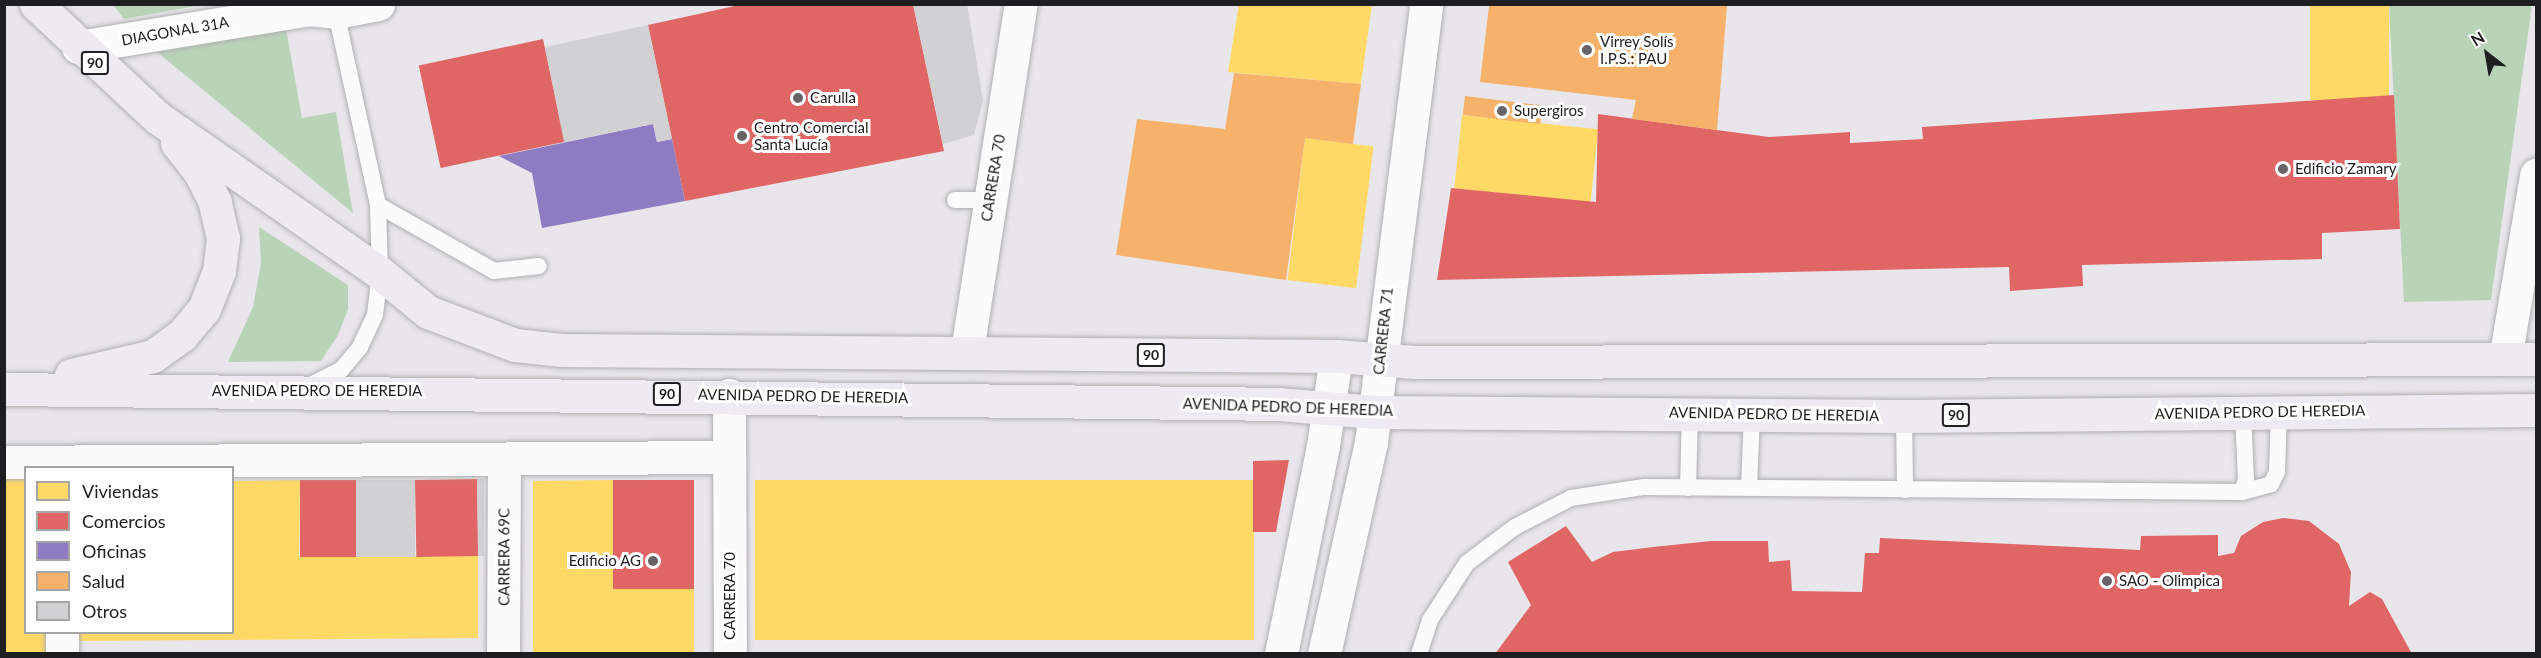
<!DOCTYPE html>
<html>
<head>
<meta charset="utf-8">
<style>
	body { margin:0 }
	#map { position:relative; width:2541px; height:658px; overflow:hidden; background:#e8e6ea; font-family:Lato,sans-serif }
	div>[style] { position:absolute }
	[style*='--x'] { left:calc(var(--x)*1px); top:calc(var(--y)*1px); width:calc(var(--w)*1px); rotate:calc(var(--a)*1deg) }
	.green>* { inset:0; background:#b9d3b8 }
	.homes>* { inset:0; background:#ffd966; transform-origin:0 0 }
	.shops>* { inset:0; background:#e06666; transform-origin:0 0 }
	.offices>* { inset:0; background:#8e7cc3 }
	.health>* { inset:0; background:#f6b26b; transform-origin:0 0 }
	.building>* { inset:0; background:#d1d0d2; transform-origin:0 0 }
	.roads { filter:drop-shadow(0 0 2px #b0afb1) drop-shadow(0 0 2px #b0afb1) }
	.service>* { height:16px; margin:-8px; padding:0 8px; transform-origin:8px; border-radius:8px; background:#fcfbfc }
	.minor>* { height:33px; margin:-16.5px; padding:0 16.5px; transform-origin:16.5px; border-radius:16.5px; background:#fcfbfc }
	.tertiary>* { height:33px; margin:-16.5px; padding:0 16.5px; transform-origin:16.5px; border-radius:16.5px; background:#fcfbfc }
	.trunk>* { height:33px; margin:-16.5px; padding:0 16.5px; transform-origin:16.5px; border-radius:16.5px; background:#edeaf2 }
	.dots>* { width:16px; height:16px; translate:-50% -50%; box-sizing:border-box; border:3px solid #fff; border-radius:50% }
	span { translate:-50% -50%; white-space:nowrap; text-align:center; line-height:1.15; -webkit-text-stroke:6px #fff; paint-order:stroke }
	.shield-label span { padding:2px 4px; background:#fff; border:2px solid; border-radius:4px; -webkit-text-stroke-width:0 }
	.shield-label { font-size:14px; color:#1e1d1f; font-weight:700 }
	.street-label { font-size:15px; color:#1e1d1f }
	.poi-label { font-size:15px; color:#1e1d1f }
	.left { translate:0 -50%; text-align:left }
	.right { translate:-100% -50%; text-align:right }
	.frame { position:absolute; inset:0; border:6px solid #1e1d1f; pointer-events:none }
	.legend { position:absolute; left:24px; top:466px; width:210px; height:168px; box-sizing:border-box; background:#fff; border:2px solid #a5a5a5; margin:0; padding:8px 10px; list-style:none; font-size:18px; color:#1e1d1f }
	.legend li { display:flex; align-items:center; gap:12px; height:30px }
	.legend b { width:30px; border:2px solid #a5a5a5 }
	.north { position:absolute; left:2457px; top:24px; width:60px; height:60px; -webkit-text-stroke:4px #fff; paint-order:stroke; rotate:329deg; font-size:16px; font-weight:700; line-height:24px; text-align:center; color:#1e1d1f }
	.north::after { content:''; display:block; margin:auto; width:21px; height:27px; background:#1e1d1f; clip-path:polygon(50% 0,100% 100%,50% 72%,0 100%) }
</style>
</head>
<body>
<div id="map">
	<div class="green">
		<div style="clip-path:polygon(113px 5px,201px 5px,124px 19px)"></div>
		<div style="clip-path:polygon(2389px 5px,2532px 5px,2491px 300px,2404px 302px)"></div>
		<div style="clip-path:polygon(286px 29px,302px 118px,336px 112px,353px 213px,157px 52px)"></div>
		<div style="clip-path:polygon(259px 227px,348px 285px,348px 309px,338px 335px,321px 361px,228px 362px,253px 307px,261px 263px)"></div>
	</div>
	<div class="homes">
		<div style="clip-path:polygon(1239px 4px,1372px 4px,1361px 84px,1228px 72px)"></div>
		<div style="left:2310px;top:5px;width:79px;height:95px"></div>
		<div style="left:1462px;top:115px;width:137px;height:74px;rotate:6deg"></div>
		<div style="left:1305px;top:138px;width:69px;height:143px;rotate:7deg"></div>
		<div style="clip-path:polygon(4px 479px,26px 479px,26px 632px,47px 632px,47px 654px,4px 654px)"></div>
		<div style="clip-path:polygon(300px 480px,299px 557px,478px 556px,478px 638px,74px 641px,74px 632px,232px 632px,232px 481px)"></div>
		<div style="clip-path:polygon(613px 480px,613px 589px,694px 588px,694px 654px,533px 654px,533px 481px)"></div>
		<div style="left:755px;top:480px;width:499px;height:160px"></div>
	</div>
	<div class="shops">
		<div style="clip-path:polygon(744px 4px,913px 4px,944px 151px,685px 201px,648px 25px)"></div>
		<div style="left:543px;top:39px;width:105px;height:127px;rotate:78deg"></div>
		<div style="clip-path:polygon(2394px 95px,2400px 229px,2322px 233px,2322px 259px,2082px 265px,2083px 286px,2010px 291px,2009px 267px,1437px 280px,1451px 188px,1596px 202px,1598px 114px,1769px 137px,1850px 132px,1850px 143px,1923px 139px,1922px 127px)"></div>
		<div style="clip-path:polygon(1289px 460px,1276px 532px,1253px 532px,1253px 461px)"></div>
		<div style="left:477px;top:479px;width:77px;height:62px;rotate:89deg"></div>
		<div style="left:300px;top:480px;width:56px;height:77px"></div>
		<div style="left:613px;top:480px;width:81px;height:109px"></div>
		<div style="clip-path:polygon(2283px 518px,2309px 521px,2339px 544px,2351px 572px,2349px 606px,2370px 592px,2382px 599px,2412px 654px,1495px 654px,1531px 605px,1508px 562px,1566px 526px,1592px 562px,1613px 552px,1653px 547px,1711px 541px,1768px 541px,1769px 562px,1790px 560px,1792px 591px,1862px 592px,1865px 553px,1879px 553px,1880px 538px,2140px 550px,2141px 536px,2218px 535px,2218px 556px,2234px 553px,2241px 536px,2263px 522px)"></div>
	</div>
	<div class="offices">
		<div style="clip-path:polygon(653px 124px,657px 142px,672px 139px,685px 201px,542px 228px,532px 173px,499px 156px)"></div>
	</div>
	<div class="health">
		<div style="clip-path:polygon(1489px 6px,1727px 6px,1717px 130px,1632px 119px,1636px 100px,1480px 82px)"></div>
		<div style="clip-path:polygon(1234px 73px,1361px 84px,1353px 144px,1305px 138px,1286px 280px,1116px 255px,1137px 119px,1225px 129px)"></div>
		<div style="left:1465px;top:96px;width:78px;height:19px;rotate:7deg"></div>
	</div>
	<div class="building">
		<div style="clip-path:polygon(913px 4px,967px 4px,983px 101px,974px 135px,943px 144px)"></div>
		<div style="clip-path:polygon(648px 25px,672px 139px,657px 142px,653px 124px,564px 142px,545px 47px)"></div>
		<div style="clip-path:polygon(477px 479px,484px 479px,484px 556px,478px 556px)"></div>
		<div style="left:356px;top:480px;width:59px;height:77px"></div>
	</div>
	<div class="roads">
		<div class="service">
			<div style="--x:955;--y:200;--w:35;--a:0"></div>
			<div style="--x:378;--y:205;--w:133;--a:29.6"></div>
			<div style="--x:494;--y:271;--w:45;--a:-6.3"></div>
			<div style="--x:309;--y:386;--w:36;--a:-27"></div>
			<div style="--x:341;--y:370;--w:30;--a:-50"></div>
			<div style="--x:360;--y:347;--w:35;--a:-65"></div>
			<div style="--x:375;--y:315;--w:42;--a:-83.2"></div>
			<div style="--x:380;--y:273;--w:68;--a:-91.7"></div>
			<div style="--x:378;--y:205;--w:198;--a:-102.3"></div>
			<div style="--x:1904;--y:416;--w:74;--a:89.2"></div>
			<div style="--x:1688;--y:488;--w:76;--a:-88.5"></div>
			<div style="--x:1749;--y:488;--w:75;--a:-87.7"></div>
			<div style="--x:2242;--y:492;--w:30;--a:-15"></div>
			<div style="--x:2271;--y:484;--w:13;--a:-63"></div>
			<div style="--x:2277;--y:472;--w:61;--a:-88.1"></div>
			<div style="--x:1419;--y:654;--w:36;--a:-72"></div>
			<div style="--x:1430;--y:620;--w:68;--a:-57"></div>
			<div style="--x:1467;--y:563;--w:60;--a:-36.9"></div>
			<div style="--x:1515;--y:527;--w:63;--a:-27.4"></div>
			<div style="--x:1571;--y:498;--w:74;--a:-8.6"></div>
			<div style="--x:1644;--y:487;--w:598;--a:0.48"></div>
			<div style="--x:2242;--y:492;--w:13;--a:-72"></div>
			<div style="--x:2246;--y:480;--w:68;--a:-92.5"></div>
		</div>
		<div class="minor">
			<div style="--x:78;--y:47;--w:234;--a:-9.3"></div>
			<div style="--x:309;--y:9;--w:27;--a:6"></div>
			<div style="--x:336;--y:12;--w:43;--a:-10.8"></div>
			<div style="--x:967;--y:351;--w:351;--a:-81.2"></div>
			<div style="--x:2505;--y:359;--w:187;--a:-80.4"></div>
			<div style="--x:729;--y:395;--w:259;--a:89.8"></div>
			<div style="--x:4;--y:462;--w:725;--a:-0.4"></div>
			<div style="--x:62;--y:632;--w:22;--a:90"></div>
			<div style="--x:503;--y:654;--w:193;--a:-89.7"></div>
		</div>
		<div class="tertiary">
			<div style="--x:1281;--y:654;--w:212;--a:-78.6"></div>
			<div style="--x:1323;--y:446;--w:91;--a:-81.8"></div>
			<div style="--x:1324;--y:654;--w:217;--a:-77.5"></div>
			<div style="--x:1371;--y:442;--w:441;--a:-82.8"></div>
		</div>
		<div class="trunk">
			<div style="--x:36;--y:4;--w:167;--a:43.1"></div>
			<div style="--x:158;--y:118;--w:271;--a:34.9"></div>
			<div style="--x:380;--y:273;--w:62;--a:39.1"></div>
			<div style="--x:428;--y:312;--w:93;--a:20.8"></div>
			<div style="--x:515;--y:345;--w:47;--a:6.1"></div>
			<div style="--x:562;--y:350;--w:774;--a:0.44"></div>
			<div style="--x:1336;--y:356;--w:79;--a:4.3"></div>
			<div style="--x:1415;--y:362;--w:1121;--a:-0.15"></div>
			<div style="--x:71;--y:375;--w:84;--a:-13"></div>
			<div style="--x:153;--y:356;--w:36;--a:-36"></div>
			<div style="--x:182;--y:335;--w:34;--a:-50"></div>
			<div style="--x:204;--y:309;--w:41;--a:-68.5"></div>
			<div style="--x:219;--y:271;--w:33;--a:-83"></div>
			<div style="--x:223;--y:238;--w:37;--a:-103"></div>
			<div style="--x:215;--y:202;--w:35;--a:-117"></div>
			<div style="--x:199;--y:171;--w:36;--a:-128"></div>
			<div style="--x:4;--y:389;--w:1274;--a:0.67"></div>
			<div style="--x:1278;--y:404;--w:97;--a:4.7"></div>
			<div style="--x:1375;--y:412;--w:529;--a:0.43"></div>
			<div style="--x:1904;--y:416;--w:632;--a:-0.54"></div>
		</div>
	</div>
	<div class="dots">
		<div style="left:1587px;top:50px;background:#656366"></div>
		<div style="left:798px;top:98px;background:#656366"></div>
		<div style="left:1502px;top:111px;background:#656366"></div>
		<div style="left:742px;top:136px;background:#656366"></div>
		<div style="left:2283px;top:169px;background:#656366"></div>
		<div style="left:653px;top:561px;background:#656366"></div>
		<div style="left:2107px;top:581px;background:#656366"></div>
	</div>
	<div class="shield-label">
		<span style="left:95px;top:63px">90</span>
		<span style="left:1151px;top:355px">90</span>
		<span style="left:667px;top:394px">90</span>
		<span style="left:1956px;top:415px">90</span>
	</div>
	<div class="street-label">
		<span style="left:175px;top:31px;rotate:-10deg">DIAGONAL 31A</span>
		<span style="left:993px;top:178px;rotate:-81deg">CARRERA 70</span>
		<span style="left:1383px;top:331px;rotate:-84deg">CARRERA 71</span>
		<span style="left:317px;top:391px">AVENIDA PEDRO DE HEREDIA</span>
		<span style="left:803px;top:396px;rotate:1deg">AVENIDA PEDRO DE HEREDIA</span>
		<span style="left:1288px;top:407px;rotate:2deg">AVENIDA PEDRO DE HEREDIA</span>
		<span style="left:2260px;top:412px;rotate:-1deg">AVENIDA PEDRO DE HEREDIA</span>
		<span style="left:1774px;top:414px;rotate:1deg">AVENIDA PEDRO DE HEREDIA</span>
		<span style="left:504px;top:557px;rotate:-90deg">CARRERA 69C</span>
		<span style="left:730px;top:596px;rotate:-90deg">CARRERA 70</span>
	</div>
	<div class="poi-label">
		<span class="left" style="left:1600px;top:50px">Virrey Solís<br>I.P.S.: PAU</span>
		<span class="left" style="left:810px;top:98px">Carulla</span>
		<span class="left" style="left:1514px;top:111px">Supergiros</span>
		<span class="left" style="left:754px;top:136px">Centro Comercial<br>Santa Lucía</span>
		<span class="left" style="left:2295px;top:169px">Edificio Zamary</span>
		<span class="right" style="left:641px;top:561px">Edificio AG</span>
		<span class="left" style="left:2119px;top:581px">SAO - Olimpica</span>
	</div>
	<div class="frame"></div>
	<ul class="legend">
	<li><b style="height:16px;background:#ffd966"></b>Viviendas</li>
	<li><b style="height:16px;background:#e06666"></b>Comercios</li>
	<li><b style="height:16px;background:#8e7cc3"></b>Oficinas</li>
	<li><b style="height:16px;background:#f6b26b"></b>Salud</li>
	<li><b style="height:16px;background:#d1d0d2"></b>Otros</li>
	</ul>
	<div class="north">N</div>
</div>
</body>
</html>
